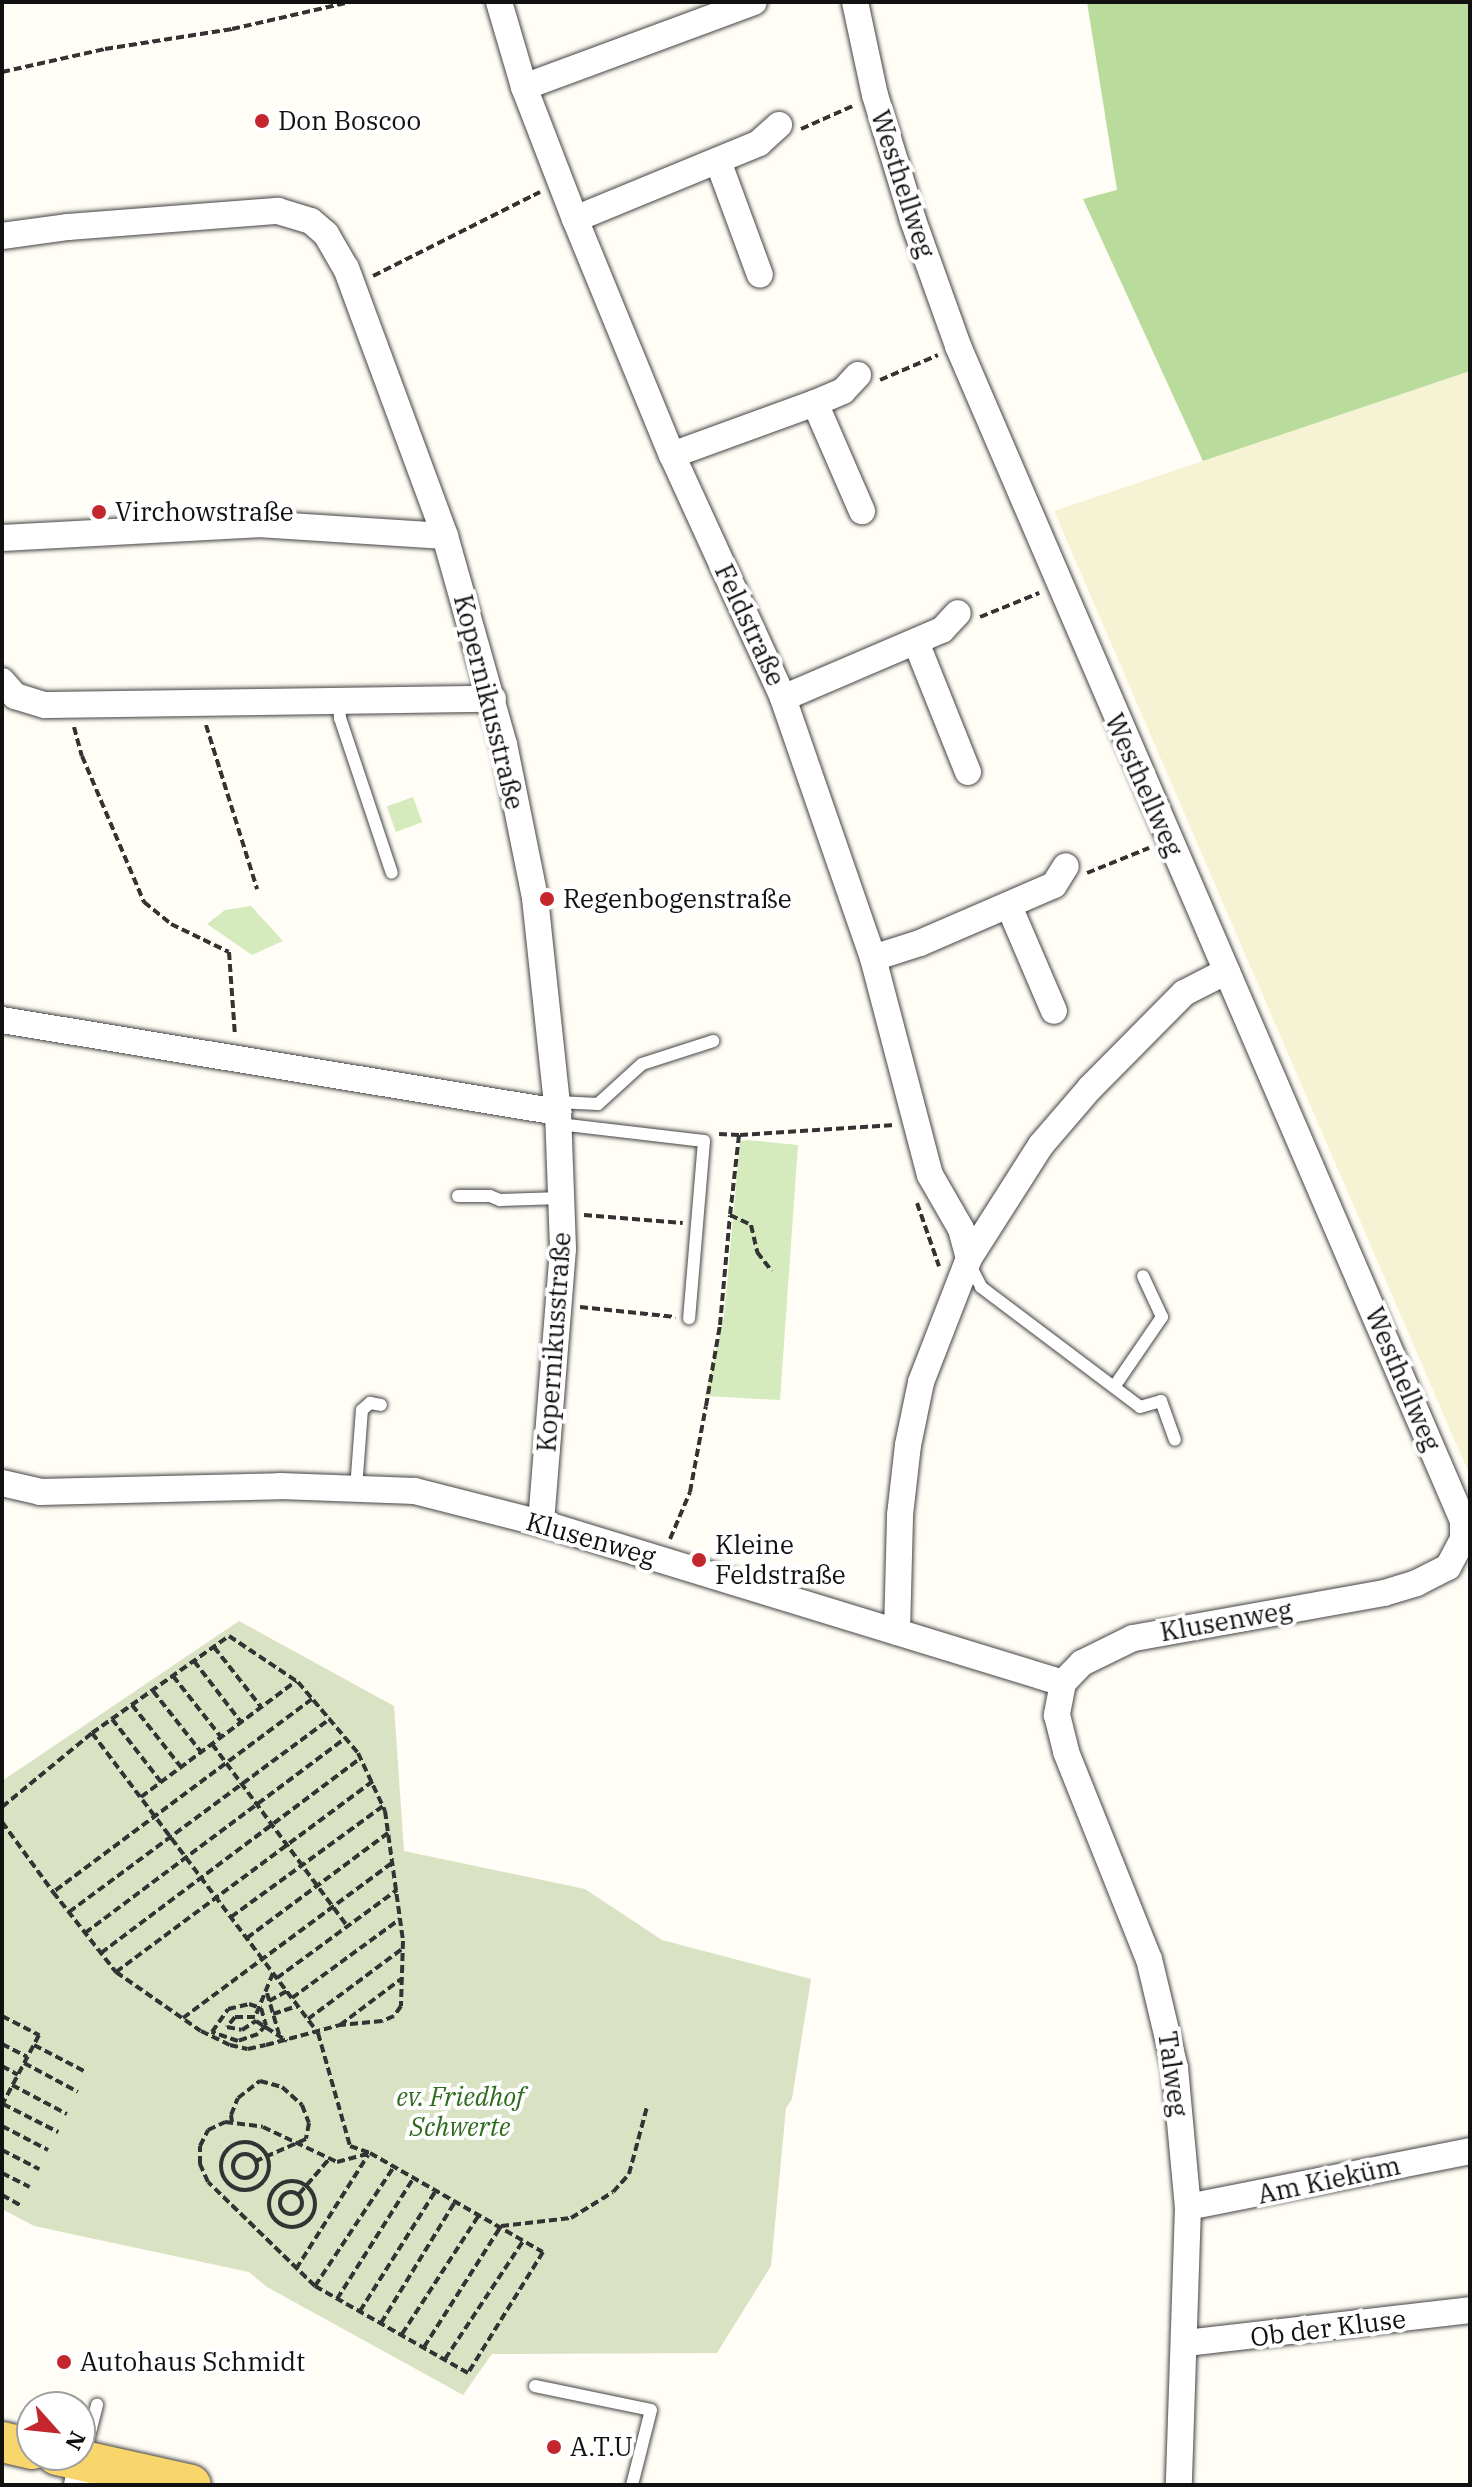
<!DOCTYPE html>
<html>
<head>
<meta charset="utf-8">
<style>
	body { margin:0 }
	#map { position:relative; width:1472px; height:2487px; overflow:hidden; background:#fffdf5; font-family:"IBM Plex Serif",serif }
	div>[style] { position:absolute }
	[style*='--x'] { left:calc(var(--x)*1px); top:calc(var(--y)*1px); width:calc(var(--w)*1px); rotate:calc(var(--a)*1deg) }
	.farmland>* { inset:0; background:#f6f3d4 }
	.green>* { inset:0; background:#d5ebbd; transform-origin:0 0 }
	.forest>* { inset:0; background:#b9dc9c }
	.cemetery>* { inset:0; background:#d9e3c4 }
	.path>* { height:4px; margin-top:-2px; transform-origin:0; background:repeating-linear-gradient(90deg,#333 0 8px,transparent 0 12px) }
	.path>.ring { margin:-2px; padding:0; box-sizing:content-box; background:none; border:4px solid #333; border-radius:50% }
	.roads { filter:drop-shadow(0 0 2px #444) drop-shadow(0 0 2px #444) }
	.service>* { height:12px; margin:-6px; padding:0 6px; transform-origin:6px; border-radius:6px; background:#fff }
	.minor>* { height:26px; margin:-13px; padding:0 13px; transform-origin:13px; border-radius:13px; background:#fff }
	.primary>* { height:40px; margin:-20px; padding:0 20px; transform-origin:20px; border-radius:20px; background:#f9d66b }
	.dots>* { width:22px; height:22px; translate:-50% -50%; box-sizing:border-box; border:4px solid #fff; border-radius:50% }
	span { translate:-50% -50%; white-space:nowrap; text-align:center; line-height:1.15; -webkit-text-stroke:8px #fff; paint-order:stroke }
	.poi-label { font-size:26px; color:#111 }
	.left { translate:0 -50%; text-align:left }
	.street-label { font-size:26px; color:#111 }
	.park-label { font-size:26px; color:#2f6b1f; font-style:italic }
	.frame { position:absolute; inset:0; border:4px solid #111; pointer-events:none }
	.north { position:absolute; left:16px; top:2391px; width:80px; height:80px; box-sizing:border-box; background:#fff; border:2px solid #a0a0a0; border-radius:50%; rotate:117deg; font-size:22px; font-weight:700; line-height:32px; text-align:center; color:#111 }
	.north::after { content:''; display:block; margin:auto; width:28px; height:36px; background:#c4262e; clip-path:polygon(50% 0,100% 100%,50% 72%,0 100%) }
</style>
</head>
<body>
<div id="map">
	<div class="farmland">
		<div style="clip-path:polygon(1470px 371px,1470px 1476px,1054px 511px)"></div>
	</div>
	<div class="green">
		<div style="left:413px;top:797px;width:27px;height:28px;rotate:70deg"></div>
		<div style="clip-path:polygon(251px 906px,283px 941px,252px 955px,207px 924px,225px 910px)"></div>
		<div style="clip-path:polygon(748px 1140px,798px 1145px,780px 1400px,705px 1396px,724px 1317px,740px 1141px)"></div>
	</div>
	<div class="forest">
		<div style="clip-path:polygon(1087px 2px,1470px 2px,1470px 371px,1203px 461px,1083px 199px,1117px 190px)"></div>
	</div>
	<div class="cemetery">
		<div style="clip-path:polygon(239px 1621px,394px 1706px,404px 1851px,585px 1889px,662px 1940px,811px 1979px,792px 2099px,786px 2108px,771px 2266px,717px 2353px,492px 2354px,463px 2395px,267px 2287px,249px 2272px,34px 2226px,2px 2209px,2px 1781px)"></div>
	</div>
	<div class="path">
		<div style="--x:2;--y:72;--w:106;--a:-12.6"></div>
		<div style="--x:105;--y:49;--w:129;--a:-8.9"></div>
		<div style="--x:232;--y:29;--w:121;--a:-12.9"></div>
		<div style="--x:801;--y:129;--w:59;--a:-24"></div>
		<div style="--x:373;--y:276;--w:187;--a:-26.7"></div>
		<div style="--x:880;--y:380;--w:63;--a:-23.3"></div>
		<div style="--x:980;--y:617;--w:64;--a:-22.1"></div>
		<div style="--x:206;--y:725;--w:172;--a:72.7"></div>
		<div style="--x:74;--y:727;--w:30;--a:75"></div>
		<div style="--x:82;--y:756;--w:159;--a:67"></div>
		<div style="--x:144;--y:902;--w:35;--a:39"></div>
		<div style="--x:171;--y:924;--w:64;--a:25.8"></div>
		<div style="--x:229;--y:952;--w:83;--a:85.9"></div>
		<div style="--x:1087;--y:873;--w:67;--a:-22"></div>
		<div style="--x:719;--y:1134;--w:20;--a:3"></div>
		<div style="--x:739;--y:1135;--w:81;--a:96.4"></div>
		<div style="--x:730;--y:1215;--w:23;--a:25"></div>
		<div style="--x:751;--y:1225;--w:28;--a:77"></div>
		<div style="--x:757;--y:1252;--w:24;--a:52"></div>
		<div style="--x:740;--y:1135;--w:155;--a:-3.7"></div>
		<div style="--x:917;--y:1203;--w:67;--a:70.8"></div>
		<div style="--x:584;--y:1215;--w:99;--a:4.6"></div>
		<div style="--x:580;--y:1307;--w:96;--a:6"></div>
		<div style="--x:670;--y:1539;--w:51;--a:-66.9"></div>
		<div style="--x:690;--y:1492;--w:87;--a:-79.5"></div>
		<div style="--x:706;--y:1406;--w:82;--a:-80.2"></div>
		<div style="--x:720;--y:1325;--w:110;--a:-84.8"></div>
		<div style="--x:214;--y:1647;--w:76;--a:51.9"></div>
		<div style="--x:194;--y:1661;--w:77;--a:52.4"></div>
		<div style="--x:173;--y:1676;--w:78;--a:51.8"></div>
		<div style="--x:153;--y:1691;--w:78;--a:51.8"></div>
		<div style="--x:312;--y:1699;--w:323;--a:143.3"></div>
		<div style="--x:53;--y:1892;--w:102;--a:51.8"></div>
		<div style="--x:116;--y:1972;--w:103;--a:34.8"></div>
		<div style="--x:201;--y:2031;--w:32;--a:26"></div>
		<div style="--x:230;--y:2045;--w:18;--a:13"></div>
		<div style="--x:248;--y:2049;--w:18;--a:-13"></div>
		<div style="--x:266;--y:2045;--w:77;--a:-15.1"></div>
		<div style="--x:340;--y:2025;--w:76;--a:-37"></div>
		<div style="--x:132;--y:1705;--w:79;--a:51.7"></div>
		<div style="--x:112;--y:1719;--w:80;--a:52.1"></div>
		<div style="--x:92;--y:1733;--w:376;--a:53"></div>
		<div style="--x:318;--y:2033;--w:117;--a:74.2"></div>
		<div style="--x:350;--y:2146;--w:21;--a:19"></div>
		<div style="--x:370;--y:2153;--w:199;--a:29.8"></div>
		<div style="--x:543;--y:2252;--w:142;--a:121.8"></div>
		<div style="--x:468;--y:2373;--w:176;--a:-150.4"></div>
		<div style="--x:315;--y:2286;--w:149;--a:-135.8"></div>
		<div style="--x:208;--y:2182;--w:20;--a:-114"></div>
		<div style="--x:200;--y:2164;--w:18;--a:-90"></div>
		<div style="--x:200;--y:2146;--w:18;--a:-63"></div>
		<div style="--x:208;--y:2130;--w:19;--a:-25"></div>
		<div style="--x:225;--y:2122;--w:38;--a:7"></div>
		<div style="--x:263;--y:2127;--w:82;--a:25.3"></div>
		<div style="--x:337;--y:2162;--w:34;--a:-15"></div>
		<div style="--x:212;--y:1744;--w:227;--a:53.4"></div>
		<div style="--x:141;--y:1797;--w:194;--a:-36.8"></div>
		<div style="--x:2;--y:1807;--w:117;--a:-39.4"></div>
		<div style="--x:92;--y:1733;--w:168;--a:-35.3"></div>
		<div style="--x:229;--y:1636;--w:83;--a:33.7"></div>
		<div style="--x:298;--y:1682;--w:93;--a:49.8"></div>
		<div style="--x:358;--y:1753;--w:64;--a:65"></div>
		<div style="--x:385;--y:1811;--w:131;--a:82.1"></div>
		<div style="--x:403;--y:1941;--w:65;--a:91.8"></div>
		<div style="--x:401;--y:2006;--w:12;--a:125"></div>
		<div style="--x:394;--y:2016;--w:13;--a:157"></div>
		<div style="--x:382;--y:2021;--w:42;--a:174.6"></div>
		<div style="--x:2;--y:1822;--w:87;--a:53.9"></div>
		<div style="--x:69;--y:1912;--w:325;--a:-36.5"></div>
		<div style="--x:231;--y:1917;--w:188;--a:-36.1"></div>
		<div style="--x:85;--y:1933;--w:326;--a:-36.8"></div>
		<div style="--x:247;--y:1938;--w:176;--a:-36.7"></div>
		<div style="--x:101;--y:1953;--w:325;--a:-36.9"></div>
		<div style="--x:116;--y:1972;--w:320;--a:-36.6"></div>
		<div style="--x:273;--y:1973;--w:48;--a:112.2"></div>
		<div style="--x:255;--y:2017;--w:20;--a:180"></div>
		<div style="--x:235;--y:2017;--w:13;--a:129"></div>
		<div style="--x:227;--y:2027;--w:15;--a:11"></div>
		<div style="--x:242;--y:2030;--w:17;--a:-33"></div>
		<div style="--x:256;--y:2021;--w:37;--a:33"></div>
		<div style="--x:277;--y:1978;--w:149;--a:-36.3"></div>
		<div style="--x:267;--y:1993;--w:43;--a:73.7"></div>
		<div style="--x:292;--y:1998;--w:134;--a:-36.2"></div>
		<div style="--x:269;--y:2001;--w:21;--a:-29"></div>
		<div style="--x:249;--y:2004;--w:13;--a:18"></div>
		<div style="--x:261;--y:2008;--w:18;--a:74"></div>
		<div style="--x:266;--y:2025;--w:12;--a:132"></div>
		<div style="--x:258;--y:2034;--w:21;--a:161"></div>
		<div style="--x:238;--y:2041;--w:28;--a:-161"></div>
		<div style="--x:212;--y:2032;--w:28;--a:-55"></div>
		<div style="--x:228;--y:2009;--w:22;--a:-13"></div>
		<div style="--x:273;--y:2014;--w:25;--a:-18"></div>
		<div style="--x:2;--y:2016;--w:42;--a:27.2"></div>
		<div style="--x:39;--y:2035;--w:79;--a:117.9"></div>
		<div style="--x:183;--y:2018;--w:262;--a:-36.6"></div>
		<div style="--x:308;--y:2019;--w:117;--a:-36.7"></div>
		<div style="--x:2;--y:2044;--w:28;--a:27"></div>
		<div style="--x:34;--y:2045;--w:59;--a:27.4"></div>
		<div style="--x:24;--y:2063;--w:61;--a:28.2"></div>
		<div style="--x:2;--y:2066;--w:18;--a:29"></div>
		<div style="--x:12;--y:2085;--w:62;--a:27.8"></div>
		<div style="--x:3;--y:2104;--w:62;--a:27"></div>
		<div style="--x:232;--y:2122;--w:7;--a:-98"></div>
		<div style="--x:231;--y:2115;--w:18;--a:-68"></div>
		<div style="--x:238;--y:2098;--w:28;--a:-38"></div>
		<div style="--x:260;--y:2081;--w:23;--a:15"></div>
		<div style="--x:282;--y:2087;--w:27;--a:42"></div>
		<div style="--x:302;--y:2105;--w:19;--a:69"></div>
		<div style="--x:309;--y:2123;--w:16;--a:101"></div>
		<div style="--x:306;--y:2139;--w:55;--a:156.3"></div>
		<div style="--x:2;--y:2126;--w:52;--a:27.6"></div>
		<div class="ring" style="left:221px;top:2142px;width:44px;height:44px"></div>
		<div style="--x:2;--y:2150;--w:42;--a:27.2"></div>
		<div class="ring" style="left:233px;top:2154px;width:20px;height:20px"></div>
		<div style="--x:2;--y:2173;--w:31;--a:27"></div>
		<div class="ring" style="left:269px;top:2181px;width:42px;height:42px"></div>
		<div class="ring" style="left:280px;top:2192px;width:18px;height:18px"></div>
		<div style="--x:299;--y:2194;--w:48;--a:-49.3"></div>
		<div style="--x:2;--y:2195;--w:21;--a:29"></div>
		<div style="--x:296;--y:2269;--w:135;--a:-57.7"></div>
		<div style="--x:315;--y:2286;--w:141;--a:-56.5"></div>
		<div style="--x:337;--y:2299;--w:142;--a:-57.7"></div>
		<div style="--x:360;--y:2311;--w:141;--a:-57.8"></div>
		<div style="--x:381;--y:2323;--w:142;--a:-58.6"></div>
		<div style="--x:402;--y:2334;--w:142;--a:-57.1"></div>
		<div style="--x:424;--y:2347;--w:143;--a:-57.5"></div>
		<div style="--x:501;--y:2226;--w:70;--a:-6.5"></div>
		<div style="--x:571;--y:2218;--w:49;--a:-31.8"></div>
		<div style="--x:613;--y:2192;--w:24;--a:-48"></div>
		<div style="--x:629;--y:2174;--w:69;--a:-75"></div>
		<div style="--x:445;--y:2359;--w:141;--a:-56.5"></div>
	</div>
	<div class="roads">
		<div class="service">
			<div style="--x:339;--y:700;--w:18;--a:87"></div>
			<div style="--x:340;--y:718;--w:163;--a:71.5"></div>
			<div style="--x:557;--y:1102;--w:41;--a:2.8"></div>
			<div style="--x:598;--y:1104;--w:59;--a:-42.3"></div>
			<div style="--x:642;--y:1064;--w:75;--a:-17.9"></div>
			<div style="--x:559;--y:1124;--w:146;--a:6.7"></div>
			<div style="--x:704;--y:1141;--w:178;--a:94.8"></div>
			<div style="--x:458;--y:1196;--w:32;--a:0"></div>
			<div style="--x:490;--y:1196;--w:11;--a:22"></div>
			<div style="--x:500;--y:1200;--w:61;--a:-1.9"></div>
			<div style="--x:970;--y:1265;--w:25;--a:63"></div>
			<div style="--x:981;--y:1287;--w:199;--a:37"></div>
			<div style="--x:1140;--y:1407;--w:22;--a:-16"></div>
			<div style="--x:1161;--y:1401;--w:41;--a:70.3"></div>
			<div style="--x:1114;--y:1387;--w:85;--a:-55.6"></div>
			<div style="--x:1162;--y:1317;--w:45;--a:-114.9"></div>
			<div style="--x:356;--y:1489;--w:79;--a:-85.7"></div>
			<div style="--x:362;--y:1410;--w:11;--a:-41"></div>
			<div style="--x:370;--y:1403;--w:11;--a:10"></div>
			<div style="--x:535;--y:2386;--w:118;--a:11.7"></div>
			<div style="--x:651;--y:2410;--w:77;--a:104.2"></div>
			<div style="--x:84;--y:2456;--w:53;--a:-75.7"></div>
		</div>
		<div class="minor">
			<div style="--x:499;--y:2;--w:89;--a:73.6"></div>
			<div style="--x:524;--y:87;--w:142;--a:68.9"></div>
			<div style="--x:575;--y:219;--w:255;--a:67.7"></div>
			<div style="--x:672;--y:455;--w:267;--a:65.4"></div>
			<div style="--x:783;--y:698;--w:275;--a:70.9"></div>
			<div style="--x:873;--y:958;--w:224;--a:75.3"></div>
			<div style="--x:930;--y:1175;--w:62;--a:60.1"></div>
			<div style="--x:961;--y:1229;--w:30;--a:75"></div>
			<div style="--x:855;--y:2;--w:95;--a:77.9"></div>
			<div style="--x:875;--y:95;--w:131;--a:73.1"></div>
			<div style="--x:913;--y:220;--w:134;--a:70.3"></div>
			<div style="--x:958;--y:346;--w:1279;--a:66.74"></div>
			<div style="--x:1463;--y:1521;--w:18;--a:90"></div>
			<div style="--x:1463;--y:1539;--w:32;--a:118"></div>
			<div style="--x:1448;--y:1567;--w:35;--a:153"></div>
			<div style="--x:1417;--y:1583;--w:34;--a:163"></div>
			<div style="--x:1384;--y:1593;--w:255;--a:169.8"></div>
			<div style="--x:1133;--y:1638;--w:57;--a:153.9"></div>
			<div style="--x:1082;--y:1663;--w:28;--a:134"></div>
			<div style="--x:524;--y:87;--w:245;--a:-20.3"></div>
			<div style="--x:718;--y:161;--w:121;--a:69.8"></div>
			<div style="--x:575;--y:219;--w:199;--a:-22.4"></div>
			<div style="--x:759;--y:143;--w:27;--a:-42"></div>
			<div style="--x:2;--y:236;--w:67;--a:-7.8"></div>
			<div style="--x:68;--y:227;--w:211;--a:-4.4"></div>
			<div style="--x:278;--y:211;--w:34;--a:17"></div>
			<div style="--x:311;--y:221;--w:20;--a:41"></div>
			<div style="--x:326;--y:234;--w:39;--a:60"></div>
			<div style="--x:346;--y:268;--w:286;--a:69.7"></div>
			<div style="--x:445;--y:536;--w:216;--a:74.2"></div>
			<div style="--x:504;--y:744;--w:157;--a:78.6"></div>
			<div style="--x:535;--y:898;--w:215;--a:83.9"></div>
			<div style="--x:558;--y:1112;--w:137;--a:87.9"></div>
			<div style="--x:563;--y:1249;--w:275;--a:94.6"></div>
			<div style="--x:815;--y:403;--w:118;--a:66.5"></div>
			<div style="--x:672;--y:455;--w:152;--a:-20"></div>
			<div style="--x:815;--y:403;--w:30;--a:-23"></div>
			<div style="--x:843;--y:391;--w:22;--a:-47"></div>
			<div style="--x:2;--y:538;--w:256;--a:-3.1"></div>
			<div style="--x:258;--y:524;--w:187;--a:3.7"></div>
			<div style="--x:916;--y:642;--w:140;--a:68.2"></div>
			<div style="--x:2;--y:681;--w:20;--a:49"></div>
			<div style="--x:15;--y:696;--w:31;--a:17"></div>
			<div style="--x:45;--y:705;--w:448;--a:-0.8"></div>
			<div style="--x:783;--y:698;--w:173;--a:-23.2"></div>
			<div style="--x:942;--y:630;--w:23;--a:-47"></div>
			<div style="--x:1009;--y:906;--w:114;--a:66.8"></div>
			<div style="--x:873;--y:958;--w:49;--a:-17.7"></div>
			<div style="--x:920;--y:943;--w:146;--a:-23.4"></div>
			<div style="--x:1054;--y:885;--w:22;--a:-58"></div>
			<div style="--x:2;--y:1020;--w:564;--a:9.4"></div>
			<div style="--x:2;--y:1483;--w:39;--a:13"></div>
			<div style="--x:40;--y:1492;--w:240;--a:-1.4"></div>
			<div style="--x:280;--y:1486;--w:135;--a:2.1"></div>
			<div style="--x:415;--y:1491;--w:130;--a:14.3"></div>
			<div style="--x:541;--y:1523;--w:546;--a:17.04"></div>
			<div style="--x:897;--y:1632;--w:117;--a:-88.5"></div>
			<div style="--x:900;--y:1515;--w:70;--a:-83.5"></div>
			<div style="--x:908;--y:1445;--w:64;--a:-78.3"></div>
			<div style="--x:921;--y:1382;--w:133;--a:-68.8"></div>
			<div style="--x:969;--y:1258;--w:134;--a:-57.5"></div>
			<div style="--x:1041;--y:1145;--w:75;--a:-49.3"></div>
			<div style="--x:1090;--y:1088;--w:134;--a:-45.3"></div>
			<div style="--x:1184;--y:993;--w:48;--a:-27.1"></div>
			<div style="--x:1063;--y:1683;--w:33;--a:101"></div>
			<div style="--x:1057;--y:1715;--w:38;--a:76"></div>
			<div style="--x:1066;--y:1752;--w:223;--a:68.2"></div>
			<div style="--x:1149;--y:1959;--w:112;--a:76.6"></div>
			<div style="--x:1175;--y:2068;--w:140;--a:84.7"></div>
			<div style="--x:1188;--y:2207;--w:278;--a:91.9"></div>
			<div style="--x:1188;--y:2207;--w:288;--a:-11.2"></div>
			<div style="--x:1186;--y:2343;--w:286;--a:-6.6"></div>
			<div style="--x:77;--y:2485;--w:25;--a:-78"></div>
		</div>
		<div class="primary">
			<div style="--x:2;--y:2442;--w:31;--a:13"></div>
			<div style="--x:57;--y:2455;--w:137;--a:12.6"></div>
		</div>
	</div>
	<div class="dots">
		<div style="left:262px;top:121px;background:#c4262e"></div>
		<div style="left:99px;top:512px;background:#c4262e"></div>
		<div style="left:547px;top:899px;background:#c4262e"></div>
		<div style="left:699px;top:1560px;background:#c4262e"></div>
		<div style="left:64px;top:2362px;background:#c4262e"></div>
		<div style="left:554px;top:2447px;background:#c4262e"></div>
	</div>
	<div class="poi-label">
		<span class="left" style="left:278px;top:121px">Don Boscoo</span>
		<span class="left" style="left:115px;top:512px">Virchowstraße</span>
		<span class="left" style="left:563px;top:899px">Regenbogenstraße</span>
		<span class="left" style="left:715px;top:1560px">Kleine<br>Feldstraße</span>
		<span class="left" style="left:80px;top:2362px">Autohaus Schmidt</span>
		<span class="left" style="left:570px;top:2447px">A.T.U</span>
	</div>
	<div class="street-label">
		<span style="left:903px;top:184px;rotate:72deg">Westhellweg</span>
		<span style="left:750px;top:625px;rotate:65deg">Feldstraße</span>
		<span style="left:489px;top:702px;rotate:76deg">Kopernikusstraße</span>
		<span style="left:1144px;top:785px;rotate:66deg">Westhellweg</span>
		<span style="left:554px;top:1342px;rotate:-86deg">Kopernikusstraße</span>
		<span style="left:1403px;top:1379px;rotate:67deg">Westhellweg</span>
		<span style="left:591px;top:1539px;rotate:16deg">Klusenweg</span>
		<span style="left:1226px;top:1621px;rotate:-10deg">Klusenweg</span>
		<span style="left:1173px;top:2074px;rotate:82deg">Talweg</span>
		<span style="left:1329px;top:2180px;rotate:-12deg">Am Kieküm</span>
		<span style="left:1328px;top:2328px;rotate:-7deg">Ob der Kluse</span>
	</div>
	<div class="park-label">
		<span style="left:460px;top:2112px">ev. Friedhof<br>Schwerte</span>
	</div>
	<div class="frame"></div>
	<div class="north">N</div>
</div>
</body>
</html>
